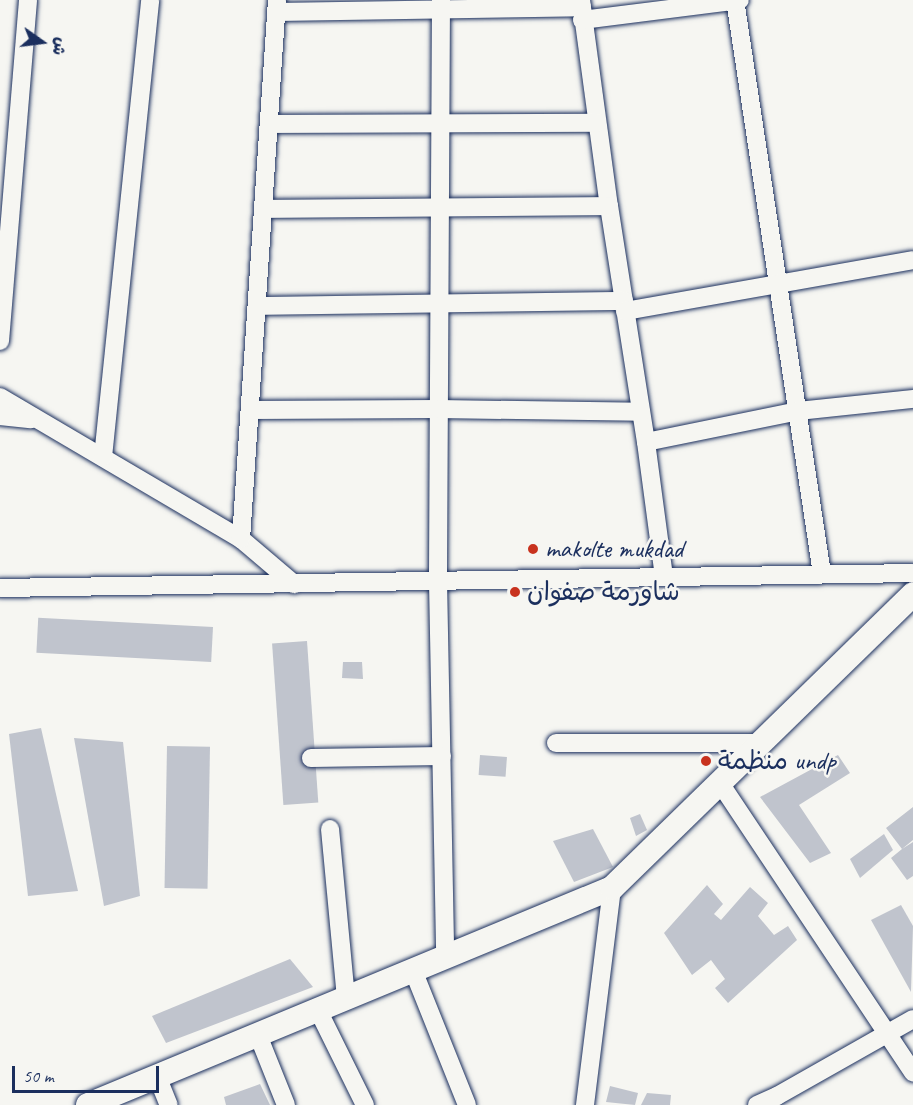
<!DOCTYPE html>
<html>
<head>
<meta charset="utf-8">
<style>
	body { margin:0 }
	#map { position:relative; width:913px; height:1105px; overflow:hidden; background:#f6f6f2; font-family:Caveat,"Playpen Sans Arabic",sans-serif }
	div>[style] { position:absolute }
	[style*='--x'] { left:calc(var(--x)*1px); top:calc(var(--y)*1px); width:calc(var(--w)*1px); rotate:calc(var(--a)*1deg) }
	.building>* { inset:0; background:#c0c4cd; transform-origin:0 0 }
	.roads { filter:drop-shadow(0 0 2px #1b2f5e) drop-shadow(0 0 2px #1b2f5e) }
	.minor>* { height:18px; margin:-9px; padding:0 9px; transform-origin:9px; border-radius:9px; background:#f6f6f2 }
	.major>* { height:24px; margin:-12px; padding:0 12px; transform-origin:12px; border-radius:12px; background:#f6f6f2 }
	.dots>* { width:16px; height:16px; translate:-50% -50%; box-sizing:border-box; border:3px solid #f6f6f2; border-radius:50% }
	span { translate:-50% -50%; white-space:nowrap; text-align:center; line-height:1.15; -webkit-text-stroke:5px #f6f6f2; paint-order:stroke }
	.poi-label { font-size:26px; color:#1b2f5e }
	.left { translate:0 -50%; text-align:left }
	.north { position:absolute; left:12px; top:12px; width:60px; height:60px; -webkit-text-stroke:4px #f6f6f2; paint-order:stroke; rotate:104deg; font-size:16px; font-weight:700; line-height:24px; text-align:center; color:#1b2f5e }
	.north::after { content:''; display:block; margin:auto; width:21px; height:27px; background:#1b2f5e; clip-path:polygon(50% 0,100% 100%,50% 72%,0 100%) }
	.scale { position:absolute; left:12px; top:1066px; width:147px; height:27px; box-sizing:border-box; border:3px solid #1b2f5e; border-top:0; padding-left:8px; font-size:18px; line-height:21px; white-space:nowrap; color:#1b2f5e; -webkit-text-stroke:4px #f6f6f2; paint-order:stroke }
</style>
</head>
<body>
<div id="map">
	<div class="building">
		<div style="left:213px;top:627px;width:35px;height:175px;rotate:93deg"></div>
		<div style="left:307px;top:641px;width:162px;height:35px;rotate:86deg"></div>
		<div style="clip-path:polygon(343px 662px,362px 662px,363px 679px,342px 678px)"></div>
		<div style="clip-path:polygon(41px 728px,78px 891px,28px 896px,9px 734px)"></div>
		<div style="clip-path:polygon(74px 738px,123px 742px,140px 896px,104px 906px)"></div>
		<div style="left:167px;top:746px;width:43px;height:142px;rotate:1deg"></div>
		<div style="left:480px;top:755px;width:27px;height:20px;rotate:4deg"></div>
		<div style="clip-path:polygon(838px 755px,850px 773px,799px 805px,831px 853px,810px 863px,760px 797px)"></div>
		<div style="clip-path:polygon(913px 807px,913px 840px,902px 849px,913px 842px,913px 876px,907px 880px,891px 858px,902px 849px,886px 828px)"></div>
		<div style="clip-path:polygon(640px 814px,647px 830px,636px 836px,630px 818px)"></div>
		<div style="clip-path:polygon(593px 829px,613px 867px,574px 882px,553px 841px)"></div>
		<div style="clip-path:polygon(884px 834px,893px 850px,860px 878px,850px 859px)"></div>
		<div style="clip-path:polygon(707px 885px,723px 904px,714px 914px,721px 920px,750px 887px,768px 903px,758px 916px,774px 935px,788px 926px,797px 940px,728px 1003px,715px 988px,725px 979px,711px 960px,692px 975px,664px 933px)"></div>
		<div style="clip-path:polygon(901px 905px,913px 926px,911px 992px,871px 920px)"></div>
		<div style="clip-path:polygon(290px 959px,313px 987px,166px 1043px,152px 1016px)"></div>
		<div style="clip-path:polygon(260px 1084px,270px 1105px,226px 1105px,224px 1097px)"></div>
		<div style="clip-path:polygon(610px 1086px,638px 1093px,635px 1105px,606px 1102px)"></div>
		<div style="clip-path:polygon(647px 1093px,671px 1095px,670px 1105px,641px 1105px)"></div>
	</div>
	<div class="roads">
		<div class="minor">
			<div style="--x:441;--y:0;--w:581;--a:90.3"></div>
			<div style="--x:438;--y:581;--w:376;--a:88.9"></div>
			<div style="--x:581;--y:0;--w:208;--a:82.3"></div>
			<div style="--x:609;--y:206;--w:239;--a:81.1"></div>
			<div style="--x:646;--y:442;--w:136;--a:82.4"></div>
			<div style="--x:735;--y:0;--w:581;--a:81.38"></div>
			<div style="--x:276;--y:12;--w:306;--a:-0.9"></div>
			<div style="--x:582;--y:20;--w:159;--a:-7.2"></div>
			<div style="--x:269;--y:124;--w:328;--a:-0.2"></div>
			<div style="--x:263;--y:209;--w:346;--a:-0.5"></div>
			<div style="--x:257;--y:306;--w:367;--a:-0.8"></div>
			<div style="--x:625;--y:311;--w:292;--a:-10"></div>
			<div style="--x:0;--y:341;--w:342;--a:-85.3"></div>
			<div style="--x:0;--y:397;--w:280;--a:30.5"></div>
			<div style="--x:241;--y:539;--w:70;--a:40.3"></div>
			<div style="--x:250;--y:410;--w:188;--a:-0.3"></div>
			<div style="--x:438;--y:409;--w:203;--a:0.8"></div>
			<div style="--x:0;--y:416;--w:31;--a:6"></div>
			<div style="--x:646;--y:442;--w:155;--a:-11.5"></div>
			<div style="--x:798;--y:411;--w:116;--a:-6"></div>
			<div style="--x:103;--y:457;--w:459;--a:-84.1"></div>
			<div style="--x:241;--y:539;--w:540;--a:-86.18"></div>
			<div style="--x:0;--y:588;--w:913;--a:-0.94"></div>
			<div style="--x:556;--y:743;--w:204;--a:0"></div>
			<div style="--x:311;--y:758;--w:131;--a:-0.9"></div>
			<div style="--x:720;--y:783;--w:348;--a:56.3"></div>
			<div style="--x:330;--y:829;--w:170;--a:84.6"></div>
			<div style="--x:413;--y:970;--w:145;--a:68.2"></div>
			<div style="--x:318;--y:1010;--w:106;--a:63.7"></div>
			<div style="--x:258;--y:1035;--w:75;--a:68.2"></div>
			<div style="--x:157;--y:1076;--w:31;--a:68"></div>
			<div style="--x:585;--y:1105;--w:219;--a:-82.9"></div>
			<div style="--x:757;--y:1105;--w:22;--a:-24"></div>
			<div style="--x:777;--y:1096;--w:156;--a:-29.5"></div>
		</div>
		<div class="major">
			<div style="--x:88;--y:1105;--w:567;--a:-22.5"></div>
			<div style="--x:612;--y:888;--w:421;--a:-44.3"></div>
		</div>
	</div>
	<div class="dots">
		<div style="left:533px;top:549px;background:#c8321e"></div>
		<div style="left:515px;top:592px;background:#c8321e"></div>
		<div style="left:706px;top:761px;background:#c8321e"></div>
	</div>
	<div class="poi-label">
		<span class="left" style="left:545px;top:549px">makolte mukdad</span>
		<span class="left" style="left:527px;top:592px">شاورمة صفوان</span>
		<span class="left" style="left:718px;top:761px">منظمة undp</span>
	</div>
	<div class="north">ش</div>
	<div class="scale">50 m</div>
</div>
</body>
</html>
